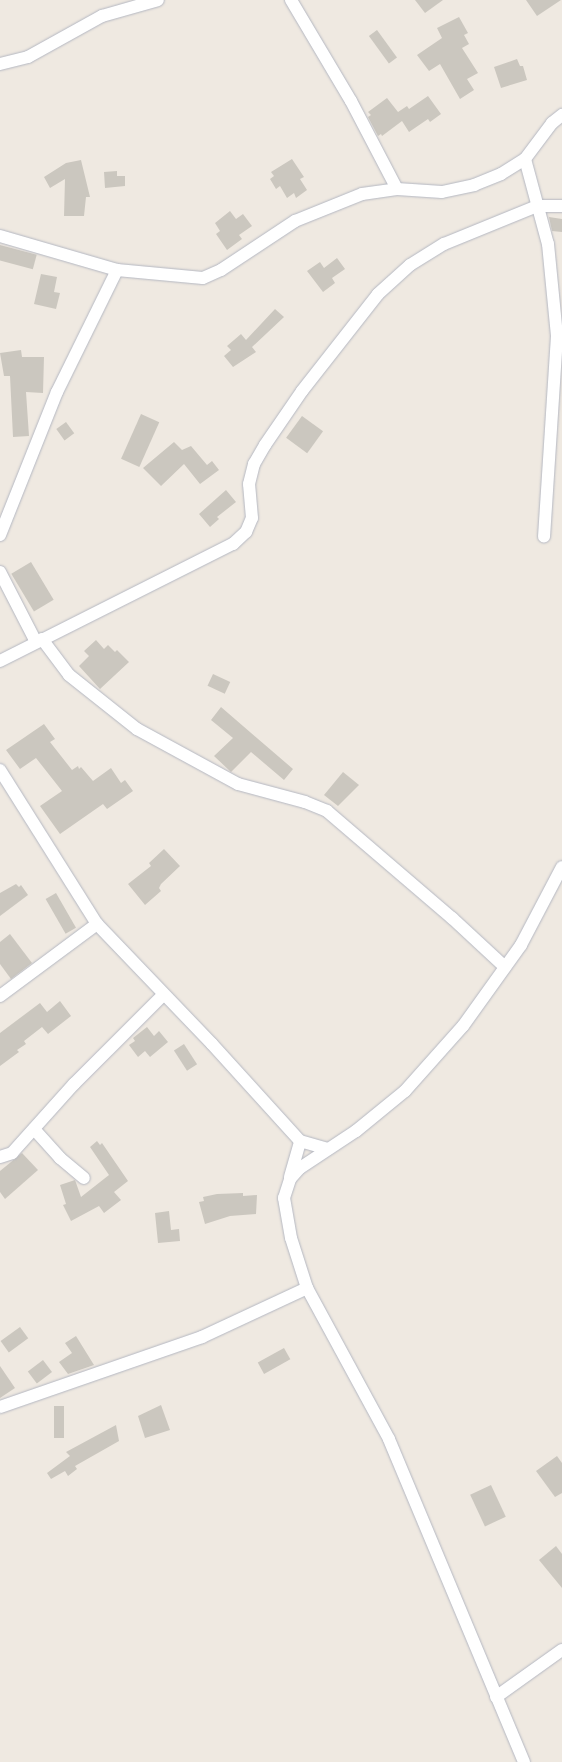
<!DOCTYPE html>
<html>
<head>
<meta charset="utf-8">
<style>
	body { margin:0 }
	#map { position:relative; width:562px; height:1762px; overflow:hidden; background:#efe9e1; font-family:Arial,sans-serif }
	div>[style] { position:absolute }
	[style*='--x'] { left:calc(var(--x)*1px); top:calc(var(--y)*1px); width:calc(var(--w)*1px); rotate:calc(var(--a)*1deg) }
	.building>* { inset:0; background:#cbc7bf; transform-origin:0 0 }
	.roads { filter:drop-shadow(0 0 1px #b4b7c1) drop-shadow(0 0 1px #b4b7c1) }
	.street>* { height:12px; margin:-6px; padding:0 6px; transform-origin:6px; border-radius:6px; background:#fff }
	span { translate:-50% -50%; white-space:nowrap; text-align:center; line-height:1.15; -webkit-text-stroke:3.5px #fff; paint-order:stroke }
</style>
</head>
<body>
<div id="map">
	<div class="building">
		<div style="clip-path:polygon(415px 0,443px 0,425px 13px)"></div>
		<div style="clip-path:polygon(526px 0,561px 0,537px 16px)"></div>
		<div style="clip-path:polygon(459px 17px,468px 33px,464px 35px,469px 44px,462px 48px,478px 73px,467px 79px,474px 90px,460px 99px,440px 64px,429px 71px,417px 55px,442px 38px,437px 28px)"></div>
		<div style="left:377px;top:30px;width:34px;height:10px;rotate:54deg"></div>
		<div style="clip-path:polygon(517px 59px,520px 66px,523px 66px,527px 80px,501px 88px,494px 67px)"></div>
		<div style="clip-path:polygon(428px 96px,441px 114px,430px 122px,428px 119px,409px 132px,402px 121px,382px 136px,381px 134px,378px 136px,368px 117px,371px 115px,368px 112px,387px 98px,398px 112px,407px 106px,409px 109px)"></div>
		<div style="clip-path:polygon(292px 159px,304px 177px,300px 179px,307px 190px,296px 198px,294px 193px,287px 198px,280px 186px,276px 189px,270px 179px,274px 176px,271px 172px)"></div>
		<div style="clip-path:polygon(81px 160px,90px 197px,86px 197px,84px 216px,64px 216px,65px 179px,50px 188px,44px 177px,66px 163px)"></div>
		<div style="clip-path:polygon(117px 171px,117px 176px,125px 176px,125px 186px,105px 188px,104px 172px)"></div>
		<div style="clip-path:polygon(230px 211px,236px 219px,243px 214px,252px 226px,239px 235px,242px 239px,227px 250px,216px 234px,220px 231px,215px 223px)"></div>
		<div style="clip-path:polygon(549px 217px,562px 219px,562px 232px,552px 231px)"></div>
		<div style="left:0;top:245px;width:38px;height:15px;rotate:15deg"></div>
		<div style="clip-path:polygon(337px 258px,345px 269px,332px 278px,335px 283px,323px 292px,307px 271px,320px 262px,324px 268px)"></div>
		<div style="clip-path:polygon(41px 274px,57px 277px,54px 292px,60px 293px,56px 309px,34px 304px)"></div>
		<div style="clip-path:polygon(275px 309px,284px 317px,252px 347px,256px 352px,233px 367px,224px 356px,231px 350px,227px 346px,241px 334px,246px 340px)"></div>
		<div style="clip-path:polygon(21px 350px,22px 357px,44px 357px,43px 393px,26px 392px,29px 436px,13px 437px,10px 376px,4px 376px,0 353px)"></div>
		<div style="left:141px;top:414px;width:20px;height:49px;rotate:24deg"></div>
		<div style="left:302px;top:416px;width:26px;height:27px;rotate:36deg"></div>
		<div style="left:66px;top:422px;width:14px;height:12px;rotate:54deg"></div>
		<div style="clip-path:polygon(174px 442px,182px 450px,191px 446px,207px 465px,212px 461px,219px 470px,200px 484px,184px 464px,161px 486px,143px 468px)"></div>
		<div style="clip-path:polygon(226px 490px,236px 502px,217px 517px,219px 519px,210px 527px,199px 514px)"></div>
		<div style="left:31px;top:562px;width:44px;height:23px;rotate:59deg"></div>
		<div style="clip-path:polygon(96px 640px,104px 649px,108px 645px,115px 652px,117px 650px,129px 662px,100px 689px,79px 666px,89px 656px,84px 651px)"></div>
		<div style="left:213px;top:674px;width:19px;height:13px;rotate:25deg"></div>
		<div style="clip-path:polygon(221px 707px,293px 769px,284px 780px,251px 752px,231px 772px,214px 756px,233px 738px,211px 720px)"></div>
		<div style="clip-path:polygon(44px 724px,55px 739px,50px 742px,72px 770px,78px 766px,79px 769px,81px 767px,93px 781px,111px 768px,121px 783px,125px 780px,133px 791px,107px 809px,103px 804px,60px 834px,40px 806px,62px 791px,36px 758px,20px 769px,6px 750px)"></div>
		<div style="clip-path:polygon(343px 772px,359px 785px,338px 806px,324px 795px)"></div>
		<div style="clip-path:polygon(164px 849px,180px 866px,161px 884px,159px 888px,161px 891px,145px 905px,128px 884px,151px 866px,149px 863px)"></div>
		<div style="clip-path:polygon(16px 884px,19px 887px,21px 885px,28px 895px,0 916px,0 893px)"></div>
		<div style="left:56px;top:893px;width:40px;height:12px;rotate:60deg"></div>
		<div style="clip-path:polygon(10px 934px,32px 963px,11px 979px,0 964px,0 942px)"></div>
		<div style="clip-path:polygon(60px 1001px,71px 1016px,48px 1034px,42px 1027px,24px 1041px,26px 1044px,17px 1050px,19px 1052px,0 1066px,0 1033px,40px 1003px,47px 1012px)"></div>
		<div style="clip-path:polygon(147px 1027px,154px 1036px,159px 1031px,168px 1042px,150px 1057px,145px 1051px,138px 1057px,129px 1045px,135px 1041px,133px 1038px)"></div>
		<div style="left:184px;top:1044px;width:24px;height:12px;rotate:57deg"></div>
		<div style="clip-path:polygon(97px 1141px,100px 1145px,102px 1143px,128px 1181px,114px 1192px,121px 1200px,104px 1213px,99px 1206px,71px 1221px,63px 1205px,66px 1204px,60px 1185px,75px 1180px,81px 1197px,109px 1175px,90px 1147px)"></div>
		<div style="clip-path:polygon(22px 1153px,38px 1170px,5px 1199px,0 1192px,0 1171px)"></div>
		<div style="clip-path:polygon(243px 1193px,243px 1196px,257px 1195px,256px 1214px,230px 1216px,205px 1224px,199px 1202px,204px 1201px,203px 1197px,217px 1194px)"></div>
		<div style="clip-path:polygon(169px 1211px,171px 1230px,179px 1229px,180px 1241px,158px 1243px,155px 1213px)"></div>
		<div style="left:20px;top:1327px;width:14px;height:24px;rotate:54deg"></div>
		<div style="clip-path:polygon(76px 1336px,94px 1365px,68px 1374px,59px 1362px,72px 1353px,65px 1343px)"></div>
		<div style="left:284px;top:1348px;width:13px;height:30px;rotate:61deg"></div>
		<div style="left:43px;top:1360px;width:15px;height:19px;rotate:53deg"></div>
		<div style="clip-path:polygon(0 1366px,15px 1388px,0 1398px)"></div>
		<div style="clip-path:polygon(161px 1405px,170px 1430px,145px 1438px,138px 1416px)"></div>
		<div style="left:54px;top:1406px;width:10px;height:32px"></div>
		<div style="clip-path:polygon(116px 1425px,119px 1441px,75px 1466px,77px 1469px,68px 1476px,65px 1471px,51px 1479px,47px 1473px,70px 1456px,66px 1452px)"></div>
		<div style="clip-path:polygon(557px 1456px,562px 1463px,562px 1493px,555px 1497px,536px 1471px)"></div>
		<div style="left:491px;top:1485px;width:35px;height:23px;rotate:65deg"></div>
		<div style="clip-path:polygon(556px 1546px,562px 1554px,562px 1588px,539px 1560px)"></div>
	</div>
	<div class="roads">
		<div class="street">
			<div style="--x:291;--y:0;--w:117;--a:59.3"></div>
			<div style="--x:351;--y:101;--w:99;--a:62.4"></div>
			<div style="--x:0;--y:64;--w:29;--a:-14"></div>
			<div style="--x:28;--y:57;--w:85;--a:-29"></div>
			<div style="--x:102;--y:16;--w:58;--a:-15.9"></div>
			<div style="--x:525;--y:159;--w:88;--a:74.9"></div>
			<div style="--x:548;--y:244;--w:92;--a:84.4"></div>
			<div style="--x:557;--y:336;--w:201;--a:93.7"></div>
			<div style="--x:0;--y:236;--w:122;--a:16.2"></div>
			<div style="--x:117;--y:270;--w:86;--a:5.3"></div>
			<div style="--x:203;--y:278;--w:20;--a:-24"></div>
			<div style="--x:221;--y:270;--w:89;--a:-33.5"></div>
			<div style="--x:295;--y:221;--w:72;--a:-21.9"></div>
			<div style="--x:362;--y:194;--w:35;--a:-8"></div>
			<div style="--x:397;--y:189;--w:45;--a:3.8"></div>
			<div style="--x:442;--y:192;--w:33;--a:-12"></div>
			<div style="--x:474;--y:185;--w:29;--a:-22"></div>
			<div style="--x:501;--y:174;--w:28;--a:-32"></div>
			<div style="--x:525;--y:159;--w:45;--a:-53.1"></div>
			<div style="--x:552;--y:123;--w:13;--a:-39"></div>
			<div style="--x:0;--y:535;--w:154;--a:-68.3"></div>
			<div style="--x:57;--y:392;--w:136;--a:-63.8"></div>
			<div style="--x:0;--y:572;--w:79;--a:62.8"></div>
			<div style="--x:42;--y:639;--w:45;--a:53.1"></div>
			<div style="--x:69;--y:675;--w:87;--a:38.5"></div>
			<div style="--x:137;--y:729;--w:115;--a:28.6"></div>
			<div style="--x:238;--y:784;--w:69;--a:15"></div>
			<div style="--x:305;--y:802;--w:24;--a:22"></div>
			<div style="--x:327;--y:811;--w:165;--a:40.6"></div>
			<div style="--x:452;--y:918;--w:72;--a:42.8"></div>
			<div style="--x:0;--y:661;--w:261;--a:-26.7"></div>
			<div style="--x:233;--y:544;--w:18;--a:-43"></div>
			<div style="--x:246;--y:532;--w:15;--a:-67"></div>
			<div style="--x:252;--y:518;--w:34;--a:-95"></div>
			<div style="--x:249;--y:484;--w:21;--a:-76"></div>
			<div style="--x:254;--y:464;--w:22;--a:-60"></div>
			<div style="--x:265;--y:445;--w:65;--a:-55.6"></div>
			<div style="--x:302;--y:391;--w:123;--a:-51.9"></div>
			<div style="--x:378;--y:294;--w:43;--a:-42.2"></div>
			<div style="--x:410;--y:265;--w:40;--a:-32"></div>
			<div style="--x:444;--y:244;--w:100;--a:-22.2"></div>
			<div style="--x:537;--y:206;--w:25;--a:0"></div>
			<div style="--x:0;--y:770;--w:182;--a:57.8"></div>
			<div style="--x:97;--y:924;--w:166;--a:46.2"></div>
			<div style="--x:212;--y:1044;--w:131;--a:47.8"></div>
			<div style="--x:300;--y:1141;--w:29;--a:16"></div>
			<div style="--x:0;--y:996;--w:121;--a:-36.6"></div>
			<div style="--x:34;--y:1129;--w:39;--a:48"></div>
			<div style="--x:60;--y:1158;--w:31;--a:40"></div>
			<div style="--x:0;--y:1157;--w:13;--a:-18"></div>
			<div style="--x:12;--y:1153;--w:93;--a:-48.1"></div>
			<div style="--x:74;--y:1084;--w:126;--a:-45"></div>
			<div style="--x:290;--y:1177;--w:37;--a:-74"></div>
			<div style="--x:0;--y:1407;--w:214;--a:-19.1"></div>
			<div style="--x:202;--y:1337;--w:116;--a:-25"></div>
			<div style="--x:496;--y:1697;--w:81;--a:-35.5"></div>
			<div style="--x:524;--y:1762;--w:350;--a:-112.7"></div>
			<div style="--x:389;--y:1439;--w:172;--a:-118.5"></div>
			<div style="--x:307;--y:1288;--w:52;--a:-107.7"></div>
			<div style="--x:291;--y:1238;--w:41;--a:-99.9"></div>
			<div style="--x:284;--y:1198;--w:20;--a:-72"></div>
			<div style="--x:290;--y:1179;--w:15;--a:-48"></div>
			<div style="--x:300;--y:1168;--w:67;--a:-33.5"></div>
			<div style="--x:356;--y:1131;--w:63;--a:-39.2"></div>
			<div style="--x:405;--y:1091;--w:87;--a:-48.3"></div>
			<div style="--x:463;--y:1026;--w:100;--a:-54.4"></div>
			<div style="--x:521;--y:945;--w:88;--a:-62.3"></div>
		</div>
	</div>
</div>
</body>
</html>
